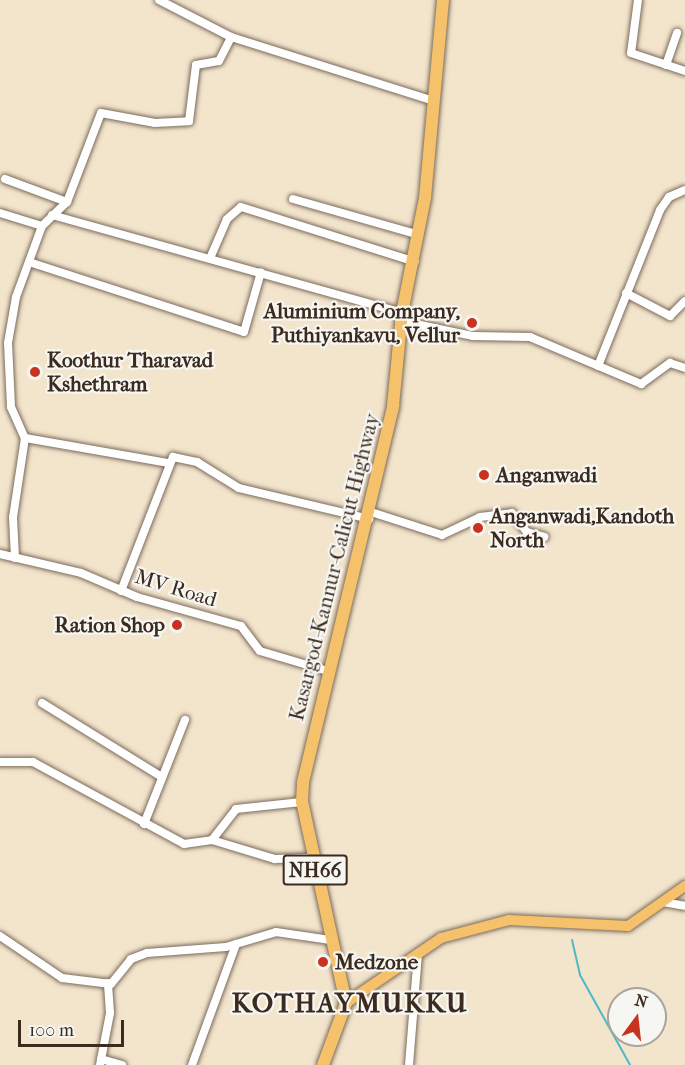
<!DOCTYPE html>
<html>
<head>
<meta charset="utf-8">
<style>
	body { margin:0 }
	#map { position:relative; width:685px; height:1065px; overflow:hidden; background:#f3e4cc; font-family:"IM FELL French Canon",serif }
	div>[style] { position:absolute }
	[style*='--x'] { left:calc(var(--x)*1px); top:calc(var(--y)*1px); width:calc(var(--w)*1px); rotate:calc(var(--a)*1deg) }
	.stream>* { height:2px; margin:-1px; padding:0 1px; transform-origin:1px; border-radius:1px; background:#4cb9c7 }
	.roads { filter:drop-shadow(0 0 2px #7b6b5b) drop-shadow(0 0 2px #7b6b5b) }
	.minor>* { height:8px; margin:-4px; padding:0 4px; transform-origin:4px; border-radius:4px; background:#fff }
	.major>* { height:10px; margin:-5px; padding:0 5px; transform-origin:5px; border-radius:5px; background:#f5c16b }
	.highway>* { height:12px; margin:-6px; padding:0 6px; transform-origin:6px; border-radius:6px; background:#f5c16b }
	.dots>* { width:16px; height:16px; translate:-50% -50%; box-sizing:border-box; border:3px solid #f6f6f2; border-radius:50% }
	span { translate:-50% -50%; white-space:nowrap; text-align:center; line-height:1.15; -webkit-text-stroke:4.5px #f6f6f2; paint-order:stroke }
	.shield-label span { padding:2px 4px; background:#f6f6f2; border:2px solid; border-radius:4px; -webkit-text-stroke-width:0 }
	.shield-label { font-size:20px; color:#3b2a1e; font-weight:700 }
	.poi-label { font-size:21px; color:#3b2a1e; font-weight:700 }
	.right { translate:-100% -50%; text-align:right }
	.left { translate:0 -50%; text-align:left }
	.street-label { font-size:21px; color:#3b2a1e }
	.district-label { font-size:27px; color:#3b2a1e; font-weight:700; letter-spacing:1.5px }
	.north { position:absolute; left:607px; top:987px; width:60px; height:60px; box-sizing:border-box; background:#f6f6f2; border:2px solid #aba49d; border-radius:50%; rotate:15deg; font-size:16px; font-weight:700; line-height:24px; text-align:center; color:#3b2a1e }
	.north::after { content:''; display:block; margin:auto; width:21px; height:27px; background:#c8321e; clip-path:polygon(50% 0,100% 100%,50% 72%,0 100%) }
	.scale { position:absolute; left:18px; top:1020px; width:106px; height:27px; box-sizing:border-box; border:3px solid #3b2a1e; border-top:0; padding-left:8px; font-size:18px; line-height:21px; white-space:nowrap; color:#3b2a1e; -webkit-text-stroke:4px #f6f6f2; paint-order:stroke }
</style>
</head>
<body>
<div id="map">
	<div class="stream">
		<div style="--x:572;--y:940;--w:36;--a:77"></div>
		<div style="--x:580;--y:975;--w:103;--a:60.9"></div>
	</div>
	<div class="roads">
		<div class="minor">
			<div style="--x:159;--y:0;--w:81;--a:27.2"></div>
			<div style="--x:231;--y:37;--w:213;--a:17.5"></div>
			<div style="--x:638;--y:0;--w:53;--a:97.5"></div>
			<div style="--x:631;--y:53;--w:57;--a:18.4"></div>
			<div style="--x:666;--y:65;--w:34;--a:-71"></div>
			<div style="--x:5;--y:179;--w:66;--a:20.4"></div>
			<div style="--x:293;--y:199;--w:131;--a:15.9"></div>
			<div style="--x:0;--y:213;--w:44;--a:17.2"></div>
			<div style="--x:42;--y:226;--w:76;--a:110.1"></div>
			<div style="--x:16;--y:297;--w:47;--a:99.9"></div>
			<div style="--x:8;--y:343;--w:64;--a:87.3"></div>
			<div style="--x:11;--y:407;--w:34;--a:66"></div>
			<div style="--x:25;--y:438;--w:80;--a:98.6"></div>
			<div style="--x:13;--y:517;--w:41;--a:87.2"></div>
			<div style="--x:52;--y:215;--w:363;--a:15.6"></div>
			<div style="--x:42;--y:226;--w:35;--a:-44"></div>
			<div style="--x:67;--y:202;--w:95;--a:-69.1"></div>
			<div style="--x:101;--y:113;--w:55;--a:10.5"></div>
			<div style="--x:155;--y:123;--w:34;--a:-3"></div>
			<div style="--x:189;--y:121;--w:56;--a:-82.9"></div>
			<div style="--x:196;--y:65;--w:23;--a:-10"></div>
			<div style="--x:219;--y:61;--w:27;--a:-63"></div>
			<div style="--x:211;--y:256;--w:40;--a:-66.6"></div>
			<div style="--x:227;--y:219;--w:18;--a:-41"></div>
			<div style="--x:241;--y:207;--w:182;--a:17.5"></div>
			<div style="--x:29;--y:262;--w:226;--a:18"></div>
			<div style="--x:244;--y:332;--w:62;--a:-74.2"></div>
			<div style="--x:626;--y:293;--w:50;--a:27.6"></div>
			<div style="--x:670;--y:316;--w:21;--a:-45"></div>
			<div style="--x:401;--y:321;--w:74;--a:11.8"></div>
			<div style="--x:473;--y:336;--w:57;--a:1"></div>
			<div style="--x:530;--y:337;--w:121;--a:22.9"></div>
			<div style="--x:641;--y:384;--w:36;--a:-36"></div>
			<div style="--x:670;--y:363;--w:16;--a:18"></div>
			<div style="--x:598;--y:366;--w:168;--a:-68.3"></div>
			<div style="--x:660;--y:210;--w:16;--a:-55"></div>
			<div style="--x:669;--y:197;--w:17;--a:-24"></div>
			<div style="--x:25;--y:438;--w:145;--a:9.9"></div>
			<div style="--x:371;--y:512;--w:75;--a:17.9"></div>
			<div style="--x:442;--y:535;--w:42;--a:-25.3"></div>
			<div style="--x:480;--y:517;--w:32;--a:-7"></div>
			<div style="--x:512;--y:513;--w:24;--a:52"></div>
			<div style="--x:527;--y:532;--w:18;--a:16"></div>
			<div style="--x:0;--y:554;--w:83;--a:13.2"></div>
			<div style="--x:81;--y:573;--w:61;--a:23.2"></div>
			<div style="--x:137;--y:597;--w:108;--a:15.6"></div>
			<div style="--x:241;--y:626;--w:31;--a:53"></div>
			<div style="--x:260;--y:651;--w:74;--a:16.5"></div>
			<div style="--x:121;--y:591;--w:144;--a:-68.8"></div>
			<div style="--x:173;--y:457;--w:25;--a:12"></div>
			<div style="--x:197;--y:462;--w:49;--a:31.8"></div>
			<div style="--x:239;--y:488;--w:134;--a:13.4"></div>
			<div style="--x:42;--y:703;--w:141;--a:31.7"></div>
			<div style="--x:0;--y:762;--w:33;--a:0"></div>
			<div style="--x:33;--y:762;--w:172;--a:28.5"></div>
			<div style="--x:184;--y:844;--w:28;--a:-8"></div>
			<div style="--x:212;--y:840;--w:39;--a:-52"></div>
			<div style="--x:236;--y:809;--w:66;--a:-6.1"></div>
			<div style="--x:144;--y:824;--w:112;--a:-68.5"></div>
			<div style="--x:212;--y:840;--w:66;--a:16.8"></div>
			<div style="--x:275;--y:859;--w:38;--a:-2"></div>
			<div style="--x:663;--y:902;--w:22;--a:10"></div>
			<div style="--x:0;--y:936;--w:75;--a:34.1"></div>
			<div style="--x:62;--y:978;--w:49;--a:7"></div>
			<div style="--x:111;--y:984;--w:32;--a:-51"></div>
			<div style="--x:131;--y:959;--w:17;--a:-21"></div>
			<div style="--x:147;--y:953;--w:79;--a:-4.3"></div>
			<div style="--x:226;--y:947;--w:52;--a:-16.7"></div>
			<div style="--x:276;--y:932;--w:55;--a:8.4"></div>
			<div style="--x:101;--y:1059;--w:22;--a:16"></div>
			<div style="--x:100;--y:1065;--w:53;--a:-79.1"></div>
			<div style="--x:110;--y:1013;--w:30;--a:-94"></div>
			<div style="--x:192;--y:1065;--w:129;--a:-70"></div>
			<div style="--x:409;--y:1065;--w:112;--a:-85.4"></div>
		</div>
		<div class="major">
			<div style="--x:346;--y:1003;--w:115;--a:-34.4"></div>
			<div style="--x:441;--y:938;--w:70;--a:-14.8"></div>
			<div style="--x:509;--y:920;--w:119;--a:2.9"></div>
			<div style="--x:628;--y:926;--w:70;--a:-35.1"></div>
		</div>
		<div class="highway">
			<div style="--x:323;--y:1065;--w:66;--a:-69.6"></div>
			<div style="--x:346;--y:1003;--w:206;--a:-102.3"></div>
			<div style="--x:302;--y:802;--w:20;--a:-87"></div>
			<div style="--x:303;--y:782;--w:387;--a:-76.5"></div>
			<div style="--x:393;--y:406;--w:93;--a:-84.5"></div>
			<div style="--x:402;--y:313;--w:117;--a:-78.7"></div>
			<div style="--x:425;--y:198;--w:199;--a:-84.8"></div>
		</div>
	</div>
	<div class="dots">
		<div style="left:472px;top:323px;background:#c8321e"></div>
		<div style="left:35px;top:372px;background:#c8321e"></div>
		<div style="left:484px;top:475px;background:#c8321e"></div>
		<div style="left:478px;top:528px;background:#c8321e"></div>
		<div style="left:177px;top:625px;background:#c8321e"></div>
		<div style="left:323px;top:962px;background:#c8321e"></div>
	</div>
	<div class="shield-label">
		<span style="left:315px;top:870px">NH66</span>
	</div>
	<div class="poi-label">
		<span class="right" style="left:460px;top:323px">Aluminium Company,<br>Puthiyankavu, Vellur</span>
		<span class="left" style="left:47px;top:372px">Koothur Tharavad<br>Kshethram</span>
		<span class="left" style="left:496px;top:475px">Anganwadi</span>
		<span class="left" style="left:490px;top:528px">Anganwadi,Kandoth<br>North</span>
		<span class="right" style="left:165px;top:625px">Ration Shop</span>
		<span class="left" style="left:335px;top:962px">Medzone</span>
	</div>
	<div class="street-label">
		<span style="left:334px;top:567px;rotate:-76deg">Kasargod-Kannur-Calicut Highway</span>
		<span style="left:176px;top:588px;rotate:17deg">MV Road</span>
	</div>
	<div class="district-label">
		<span style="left:350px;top:1004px">KOTHAYMUKKU</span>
	</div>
	<div class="north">N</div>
	<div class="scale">100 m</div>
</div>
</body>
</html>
